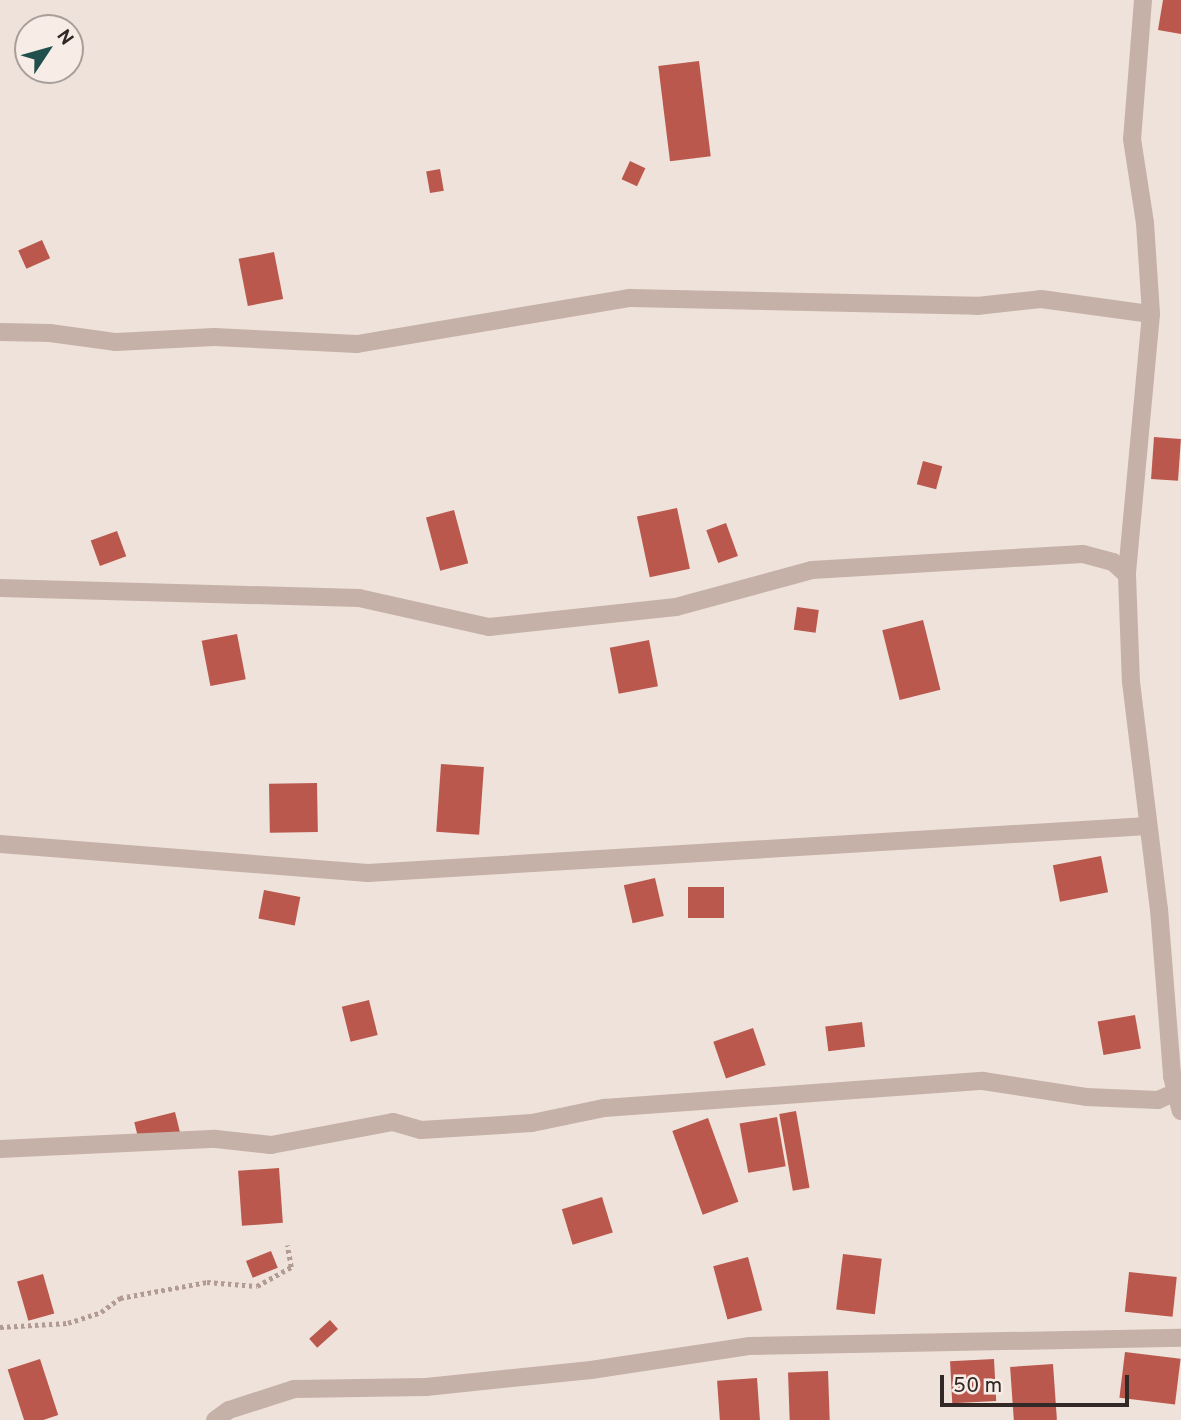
<!DOCTYPE html>
<html>
<head>
<meta charset="utf-8">
<style>
	body { margin:0 }
	#map { position:relative; width:1181px; height:1420px; overflow:hidden; background:#eee2da; font-family:Overpass,sans-serif }
	div>[style] { position:absolute }
	[style*='--x'] { left:calc(var(--x)*1px); top:calc(var(--y)*1px); width:calc(var(--w)*1px); rotate:calc(var(--a)*1deg) }
	.building>* { inset:0; background:#ba584d; transform-origin:0 0 }
	.path>* { height:4.5px; margin-top:-2.25px; transform-origin:0; background:repeating-linear-gradient(90deg,#b19b92 0 3.5px,transparent 0 7px) }
	.minor>* { height:18px; margin:-9px; padding:0 9px; transform-origin:9px; border-radius:9px; background:#c5b1a7 }
	span { translate:-50% -50%; white-space:nowrap; text-align:center; line-height:1.15; -webkit-text-stroke:5px #f7ece6; paint-order:stroke }
	.north { position:absolute; left:14px; top:14px; width:70px; height:70px; box-sizing:border-box; background:#f7ece6; border:2px solid #a89e9a; border-radius:50%; rotate:54deg; font-size:19px; font-weight:700; line-height:28px; text-align:center; color:#322927 }
	.north::after { content:''; display:block; margin:auto; width:24px; height:32px; background:#21504c; clip-path:polygon(50% 0,100% 100%,50% 72%,0 100%) }
	.scale { position:absolute; left:940px; top:1375px; width:189px; height:32px; box-sizing:border-box; border:4px solid #322927; border-top:0; padding-left:9px; font-size:21px; line-height:24px; white-space:nowrap; color:#322927; -webkit-text-stroke:5px #f7ece6; paint-order:stroke }
</style>
</head>
<body>
<div id="map">
	<div class="building">
		<div style="clip-path:polygon(1163px 0,1181px 0,1181px 34px,1158px 30px)"></div>
		<div style="left:699px;top:61px;width:96px;height:41px;rotate:83deg"></div>
		<div style="left:630px;top:161px;width:17px;height:20px;rotate:25deg"></div>
		<div style="left:440px;top:169px;width:22px;height:14px;rotate:80deg"></div>
		<div style="left:42px;top:240px;width:20px;height:26px;rotate:66deg"></div>
		<div style="left:274px;top:252px;width:48px;height:36px;rotate:79deg"></div>
		<div style="left:1154px;top:437px;width:27px;height:42px;rotate:4deg"></div>
		<div style="left:923px;top:461px;width:20px;height:24px;rotate:15deg"></div>
		<div style="left:677px;top:508px;width:62px;height:41px;rotate:78deg"></div>
		<div style="left:454px;top:510px;width:55px;height:29px;rotate:75deg"></div>
		<div style="left:726px;top:523px;width:35px;height:21px;rotate:70deg"></div>
		<div style="left:117px;top:531px;width:27px;height:28px;rotate:70deg"></div>
		<div style="left:797px;top:607px;width:22px;height:23px;rotate:8deg"></div>
		<div style="left:923px;top:620px;width:72px;height:42px;rotate:76deg"></div>
		<div style="left:237px;top:634px;width:46px;height:36px;rotate:79deg"></div>
		<div style="left:649px;top:640px;width:47px;height:40px;rotate:79deg"></div>
		<div style="left:441px;top:764px;width:43px;height:68px;rotate:4deg"></div>
		<div style="left:317px;top:783px;width:49px;height:48px;rotate:89deg"></div>
		<div style="left:1101px;top:856px;width:37px;height:49px;rotate:79deg"></div>
		<div style="left:655px;top:878px;width:39px;height:32px;rotate:77deg"></div>
		<div style="left:688px;top:887px;width:36px;height:31px"></div>
		<div style="left:264px;top:890px;width:37px;height:29px;rotate:11deg"></div>
		<div style="left:369px;top:1000px;width:36px;height:28px;rotate:76deg"></div>
		<div style="left:1135px;top:1015px;width:34px;height:38px;rotate:80deg"></div>
		<div style="left:862px;top:1022px;width:25px;height:37px;rotate:83deg"></div>
		<div style="left:753px;top:1028px;width:39px;height:42px;rotate:71deg"></div>
		<div style="left:796px;top:1111px;width:78px;height:17px;rotate:80deg"></div>
		<div style="left:175px;top:1112px;width:21px;height:42px;rotate:76deg"></div>
		<div style="left:777px;top:1117px;width:50px;height:38px;rotate:80deg"></div>
		<div style="left:708px;top:1118px;width:89px;height:38px;rotate:70deg"></div>
		<div style="left:279px;top:1168px;width:55px;height:41px;rotate:86deg"></div>
		<div style="left:602px;top:1197px;width:37px;height:42px;rotate:73deg"></div>
		<div style="left:271px;top:1251px;width:18px;height:27px;rotate:68deg"></div>
		<div style="left:843px;top:1254px;width:39px;height:56px;rotate:7deg"></div>
		<div style="left:748px;top:1257px;width:55px;height:36px;rotate:75deg"></div>
		<div style="left:1129px;top:1272px;width:48px;height:40px;rotate:6deg"></div>
		<div style="left:43px;top:1274px;width:41px;height:27px;rotate:74deg"></div>
		<div style="left:330px;top:1320px;width:12px;height:28px;rotate:48deg"></div>
		<div style="left:1125px;top:1352px;width:56px;height:46px;rotate:7deg"></div>
		<div style="left:40px;top:1359px;width:59px;height:34px;rotate:72deg"></div>
		<div style="left:994px;top:1359px;width:42px;height:44px;rotate:87deg"></div>
		<div style="left:1053px;top:1364px;width:56px;height:43px;rotate:86deg"></div>
		<div style="left:828px;top:1371px;width:49px;height:40px;rotate:88deg"></div>
		<div style="left:757px;top:1378px;width:42px;height:40px;rotate:86deg"></div>
	</div>
	<div class="path">
		<div style="--x:0;--y:1327;--w:68;--a:-3.4"></div>
		<div style="--x:68;--y:1323;--w:35;--a:-18"></div>
		<div style="--x:101;--y:1312;--w:24;--a:-36"></div>
		<div style="--x:120;--y:1298;--w:88;--a:-10.4"></div>
		<div style="--x:207;--y:1282;--w:50;--a:4.6"></div>
		<div style="--x:257;--y:1286;--w:39;--a:-29"></div>
		<div style="--x:291;--y:1267;--w:22;--a:-100"></div>
	</div>
	<div class="minor">
		<div style="--x:1143;--y:0;--w:139;--a:94.5"></div>
		<div style="--x:1132;--y:139;--w:85;--a:81.2"></div>
		<div style="--x:1145;--y:223;--w:91;--a:86.2"></div>
		<div style="--x:1151;--y:314;--w:262;--a:95.3"></div>
		<div style="--x:1127;--y:575;--w:107;--a:87.9"></div>
		<div style="--x:1131;--y:682;--w:229;--a:83"></div>
		<div style="--x:1159;--y:909;--w:168;--a:85.5"></div>
		<div style="--x:1172;--y:1076;--w:36;--a:76"></div>
		<div style="--x:0;--y:332;--w:50;--a:1.1"></div>
		<div style="--x:50;--y:333;--w:67;--a:7.8"></div>
		<div style="--x:116;--y:342;--w:98;--a:-2.9"></div>
		<div style="--x:214;--y:337;--w:143;--a:2.8"></div>
		<div style="--x:357;--y:344;--w:277;--a:-9.6"></div>
		<div style="--x:630;--y:298;--w:347;--a:1.3"></div>
		<div style="--x:977;--y:306;--w:64;--a:-6.2"></div>
		<div style="--x:1041;--y:299;--w:111;--a:7.8"></div>
		<div style="--x:0;--y:588;--w:359;--a:1.6"></div>
		<div style="--x:359;--y:598;--w:133;--a:12.6"></div>
		<div style="--x:489;--y:627;--w:188;--a:-6.1"></div>
		<div style="--x:676;--y:607;--w:141;--a:-15.2"></div>
		<div style="--x:812;--y:570;--w:271;--a:-3.4"></div>
		<div style="--x:1083;--y:554;--w:31;--a:15"></div>
		<div style="--x:1113;--y:562;--w:19;--a:43"></div>
		<div style="--x:0;--y:844;--w:369;--a:4.5"></div>
		<div style="--x:368;--y:873;--w:781;--a:-3.45"></div>
		<div style="--x:0;--y:1149;--w:216;--a:-2.7"></div>
		<div style="--x:216;--y:1139;--w:55;--a:6.2"></div>
		<div style="--x:271;--y:1145;--w:124;--a:-10.7"></div>
		<div style="--x:393;--y:1122;--w:29;--a:16"></div>
		<div style="--x:421;--y:1130;--w:111;--a:-3.6"></div>
		<div style="--x:532;--y:1123;--w:74;--a:-11.8"></div>
		<div style="--x:604;--y:1108;--w:380;--a:-4.1"></div>
		<div style="--x:983;--y:1081;--w:104;--a:8.8"></div>
		<div style="--x:1086;--y:1097;--w:72;--a:2.4"></div>
		<div style="--x:1158;--y:1100;--w:20;--a:-24"></div>
		<div style="--x:215;--y:1420;--w:17;--a:-36"></div>
		<div style="--x:229;--y:1410;--w:68;--a:-17.9"></div>
		<div style="--x:294;--y:1389;--w:132;--a:-0.9"></div>
		<div style="--x:426;--y:1387;--w:166;--a:-5.9"></div>
		<div style="--x:591;--y:1370;--w:161;--a:-8.6"></div>
		<div style="--x:750;--y:1346;--w:431;--a:-1.1"></div>
	</div>
	<div class="north">N</div>
	<div class="scale">50 m</div>
</div>
</body>
</html>
